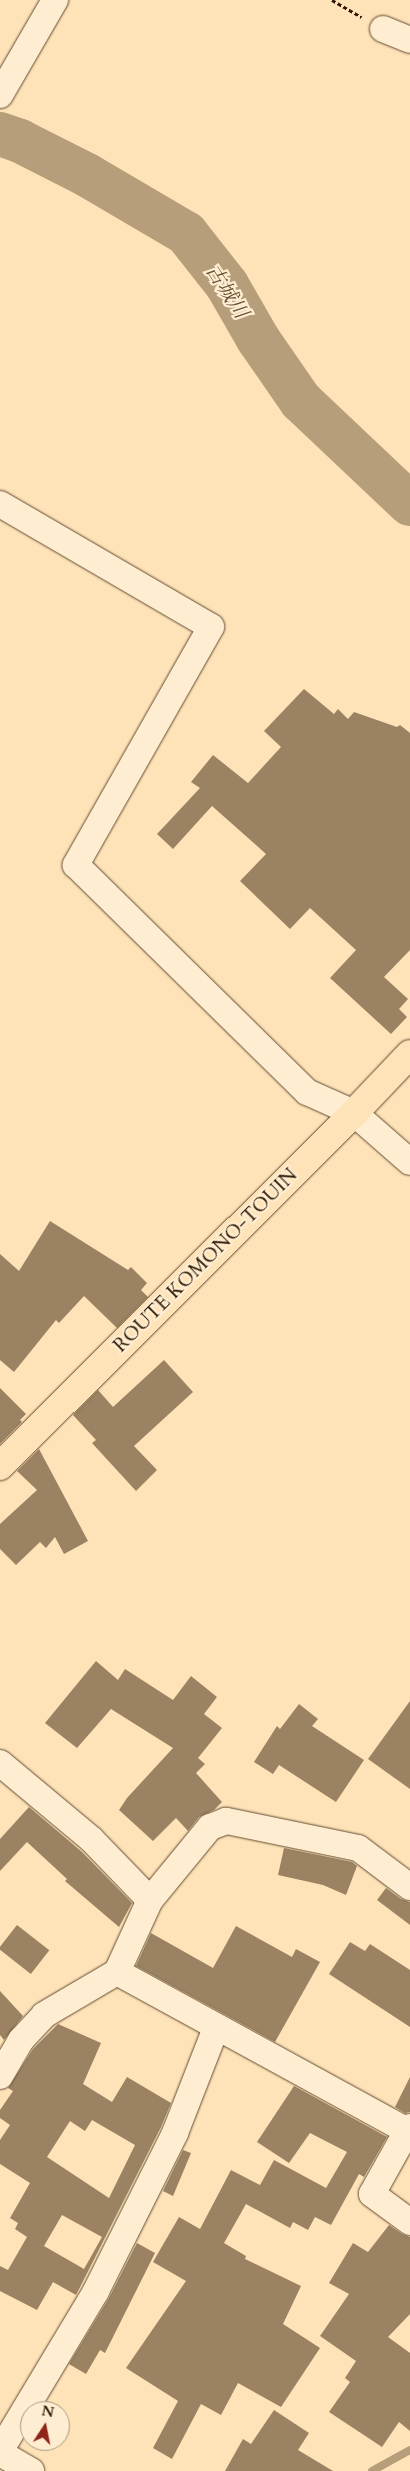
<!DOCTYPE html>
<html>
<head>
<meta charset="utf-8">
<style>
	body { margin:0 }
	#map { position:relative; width:410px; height:2471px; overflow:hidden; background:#ffe3b8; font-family:Cardo,"Noto Serif JP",serif }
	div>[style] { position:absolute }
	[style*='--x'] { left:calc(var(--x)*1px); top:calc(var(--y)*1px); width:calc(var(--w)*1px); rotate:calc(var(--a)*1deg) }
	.stream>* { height:8px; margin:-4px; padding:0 4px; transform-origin:4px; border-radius:4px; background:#b79e7b }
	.river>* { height:44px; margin:-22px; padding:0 22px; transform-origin:22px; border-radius:22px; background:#b79e7b }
	.building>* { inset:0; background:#9a8262; transform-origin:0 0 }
	.path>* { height:3px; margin-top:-1.5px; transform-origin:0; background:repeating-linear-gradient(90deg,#2c1905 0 4px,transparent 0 6.5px) }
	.roads { filter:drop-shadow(0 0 1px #614c32) drop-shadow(0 0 1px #614c32) }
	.minor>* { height:26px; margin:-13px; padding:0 13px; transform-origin:13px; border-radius:13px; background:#ffedd1 }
	.primary>* { height:28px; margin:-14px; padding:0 14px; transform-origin:14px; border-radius:14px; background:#ffe3b8 }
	span { translate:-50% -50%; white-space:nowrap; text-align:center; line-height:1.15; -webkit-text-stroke:4.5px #ffedd1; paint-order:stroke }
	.street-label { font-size:19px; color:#2c1905 }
	.water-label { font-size:20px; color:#644e34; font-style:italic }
	.north { position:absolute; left:20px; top:2401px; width:50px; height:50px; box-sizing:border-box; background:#ffedd1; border:1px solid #ab987f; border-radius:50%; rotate:11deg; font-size:14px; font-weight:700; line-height:20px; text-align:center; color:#2c1905 }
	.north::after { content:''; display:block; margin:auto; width:18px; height:22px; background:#8f2418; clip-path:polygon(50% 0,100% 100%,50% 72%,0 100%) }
</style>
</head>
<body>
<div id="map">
	<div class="stream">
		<div style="--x:372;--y:2471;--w:43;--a:-28.9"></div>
	</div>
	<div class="river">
		<div style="--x:0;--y:134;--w:21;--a:19"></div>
		<div style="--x:20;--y:141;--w:75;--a:26.9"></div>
		<div style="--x:87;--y:175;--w:115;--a:30.4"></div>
		<div style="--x:186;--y:233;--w:66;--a:51.7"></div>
		<div style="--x:227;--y:285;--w:62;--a:60.1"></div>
		<div style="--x:258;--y:339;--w:75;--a:55.3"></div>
		<div style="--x:301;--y:401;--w:150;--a:43.4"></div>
	</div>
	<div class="building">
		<div style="clip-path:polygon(304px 689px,334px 714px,338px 709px,348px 719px,354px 712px,397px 727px,400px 725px,410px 733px,410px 950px,384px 977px,408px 999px,399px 1009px,407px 1017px,391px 1034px,330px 978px,356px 950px,310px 908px,290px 929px,240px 881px,266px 854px,212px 806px,173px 849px,157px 834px,200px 788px,191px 782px,213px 755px,248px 783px,281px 747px,264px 731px)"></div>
		<div style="clip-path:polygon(50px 1221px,128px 1270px,131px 1267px,147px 1283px,141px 1290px,148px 1297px,117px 1328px,84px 1296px,59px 1323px,56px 1320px,14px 1372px,0 1360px,0 1254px,19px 1271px)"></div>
		<div style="clip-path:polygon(164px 1360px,193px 1392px,134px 1446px,157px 1470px,136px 1491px,92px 1443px,96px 1440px,73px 1415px,98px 1390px,113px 1407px)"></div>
		<div style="clip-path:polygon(0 1388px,26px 1414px,20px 1420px,22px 1422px,0 1444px)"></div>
		<div style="clip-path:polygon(39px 1449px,88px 1541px,64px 1554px,55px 1537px,46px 1548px,40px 1542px,16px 1565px,0 1549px,0 1524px,37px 1490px,17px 1471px)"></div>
		<div style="clip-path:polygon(96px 1661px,118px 1680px,125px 1669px,173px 1700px,191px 1676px,217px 1697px,204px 1714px,222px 1728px,198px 1758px,205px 1764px,196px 1773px,222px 1802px,214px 1810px,199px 1817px,188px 1831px,176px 1818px,153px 1841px,119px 1810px,127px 1798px,173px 1748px,111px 1709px,77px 1748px,45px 1723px)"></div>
		<div style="clip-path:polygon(410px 1701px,410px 1789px,368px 1759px)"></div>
		<div style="clip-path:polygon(299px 1704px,318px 1719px,312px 1726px,364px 1760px,336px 1802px,279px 1765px,273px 1774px,254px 1762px,277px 1726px,280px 1729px)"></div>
		<div style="clip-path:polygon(29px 1807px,82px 1852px,132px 1903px,119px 1927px,65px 1881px,67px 1879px,27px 1842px,0 1871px,0 1839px)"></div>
		<div style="clip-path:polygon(284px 1848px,352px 1862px,357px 1866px,346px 1895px,323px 1885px,278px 1875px)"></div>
		<div style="clip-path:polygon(386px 1888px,401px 1899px,410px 1902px,410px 1925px,377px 1900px)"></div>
		<div style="left:17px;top:1925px;width:41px;height:30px;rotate:38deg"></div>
		<div style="clip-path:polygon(236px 1926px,292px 1957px,296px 1949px,320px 1962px,275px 2042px,136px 1966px,151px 1933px,213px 1968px)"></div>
		<div style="clip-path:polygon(350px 1942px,365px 1951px,370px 1944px,410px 1970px,410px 2027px,329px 1974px)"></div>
		<div style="clip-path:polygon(0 1991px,23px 2016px,4px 2040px,0 2035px)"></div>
		<div style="clip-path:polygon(evenodd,58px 2024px,101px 2043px,83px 2084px,112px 2102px,127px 2077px,171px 2103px,161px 2127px,76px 2295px,53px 2282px,37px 2310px,0 2291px,0 2266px,8px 2270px,27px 2237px,15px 2229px,18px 2223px,10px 2218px,30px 2183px,0 2164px,0 2140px,10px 2125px,0 2118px,0 2110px,13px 2091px,8px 2088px,33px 2049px,58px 2024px,92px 2120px,135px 2145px,109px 2198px,47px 2157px,70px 2121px,85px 2131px,92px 2120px,58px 2024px,62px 2215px,102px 2237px,84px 2269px,44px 2246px,62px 2215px)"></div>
		<div style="clip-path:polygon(410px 2077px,410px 2112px,405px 2113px,395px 2107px)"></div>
		<div style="clip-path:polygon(294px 2086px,387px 2137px,364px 2177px,359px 2174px,331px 2225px,315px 2217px,308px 2230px,293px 2222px,290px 2228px,246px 2204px,224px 2243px,246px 2256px,245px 2259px,301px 2286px,283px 2324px,320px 2348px,281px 2407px,238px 2383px,221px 2415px,201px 2404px,172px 2459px,153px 2448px,178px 2401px,126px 2368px,186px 2281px,153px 2262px,179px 2217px,200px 2229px,231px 2170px,260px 2185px,274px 2160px,326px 2188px,347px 2152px,310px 2133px,289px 2163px,257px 2142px)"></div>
		<div style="clip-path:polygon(183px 2150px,191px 2153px,173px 2196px,163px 2191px)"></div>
		<div style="clip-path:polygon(389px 2225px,402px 2234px,410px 2237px,410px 2314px,388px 2337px,410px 2353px,410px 2431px,399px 2422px,382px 2447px,329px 2412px,350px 2382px,345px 2378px,356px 2361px,320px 2336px,349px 2294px,329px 2283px,353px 2243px,368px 2252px)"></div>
		<div style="clip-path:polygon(137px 2243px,155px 2253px,105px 2353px,100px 2350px,86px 2374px,69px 2364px,109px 2298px)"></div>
		<div style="clip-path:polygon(274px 2410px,309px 2433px,298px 2450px,333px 2471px,225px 2471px,243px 2439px,251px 2444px)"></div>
	</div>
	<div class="path">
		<div style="--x:332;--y:0;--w:34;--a:30"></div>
	</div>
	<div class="roads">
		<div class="minor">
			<div style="--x:383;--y:29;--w:29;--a:22"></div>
			<div style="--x:0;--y:95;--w:110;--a:-59.9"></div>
			<div style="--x:0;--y:504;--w:244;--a:30.2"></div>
			<div style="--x:211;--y:627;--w:274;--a:119.6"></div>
			<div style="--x:76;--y:865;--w:324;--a:44.5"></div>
			<div style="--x:307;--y:1092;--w:51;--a:24.1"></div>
			<div style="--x:354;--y:1113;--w:74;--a:41.2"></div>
			<div style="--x:0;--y:1763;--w:119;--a:39.9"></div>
			<div style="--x:91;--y:1839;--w:85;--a:46"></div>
			<div style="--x:410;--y:1887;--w:65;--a:-143.1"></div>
			<div style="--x:358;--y:1848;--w:135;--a:-168.4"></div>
			<div style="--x:226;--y:1821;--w:17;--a:159"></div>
			<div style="--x:210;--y:1827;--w:94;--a:129.4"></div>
			<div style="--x:150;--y:1900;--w:79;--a:114.6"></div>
			<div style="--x:117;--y:1972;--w:331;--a:28.7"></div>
			<div style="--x:407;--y:2131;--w:5;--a:-53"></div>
			<div style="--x:0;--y:2076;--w:42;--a:-59.7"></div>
			<div style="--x:21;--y:2040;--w:34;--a:-47"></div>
			<div style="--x:44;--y:2015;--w:85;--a:-30.5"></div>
			<div style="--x:407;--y:2131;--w:72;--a:119.1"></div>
			<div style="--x:372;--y:2194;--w:47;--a:36.4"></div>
			<div style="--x:0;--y:2451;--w:187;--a:-59"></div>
			<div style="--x:96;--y:2291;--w:177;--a:-63.4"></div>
			<div style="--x:175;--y:2133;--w:113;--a:-68.7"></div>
			<div style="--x:0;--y:2453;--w:36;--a:30"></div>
		</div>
		<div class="primary">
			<div style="--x:0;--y:1466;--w:500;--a:-44.9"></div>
			<div style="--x:354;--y:1113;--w:81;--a:-46.5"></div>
		</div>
	</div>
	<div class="street-label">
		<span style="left:206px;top:1261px;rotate:-45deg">ROUTE KOMONO-TOUIN</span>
	</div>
	<div class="water-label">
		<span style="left:227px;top:291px;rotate:57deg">古城川</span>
	</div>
	<div class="north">N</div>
</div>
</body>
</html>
